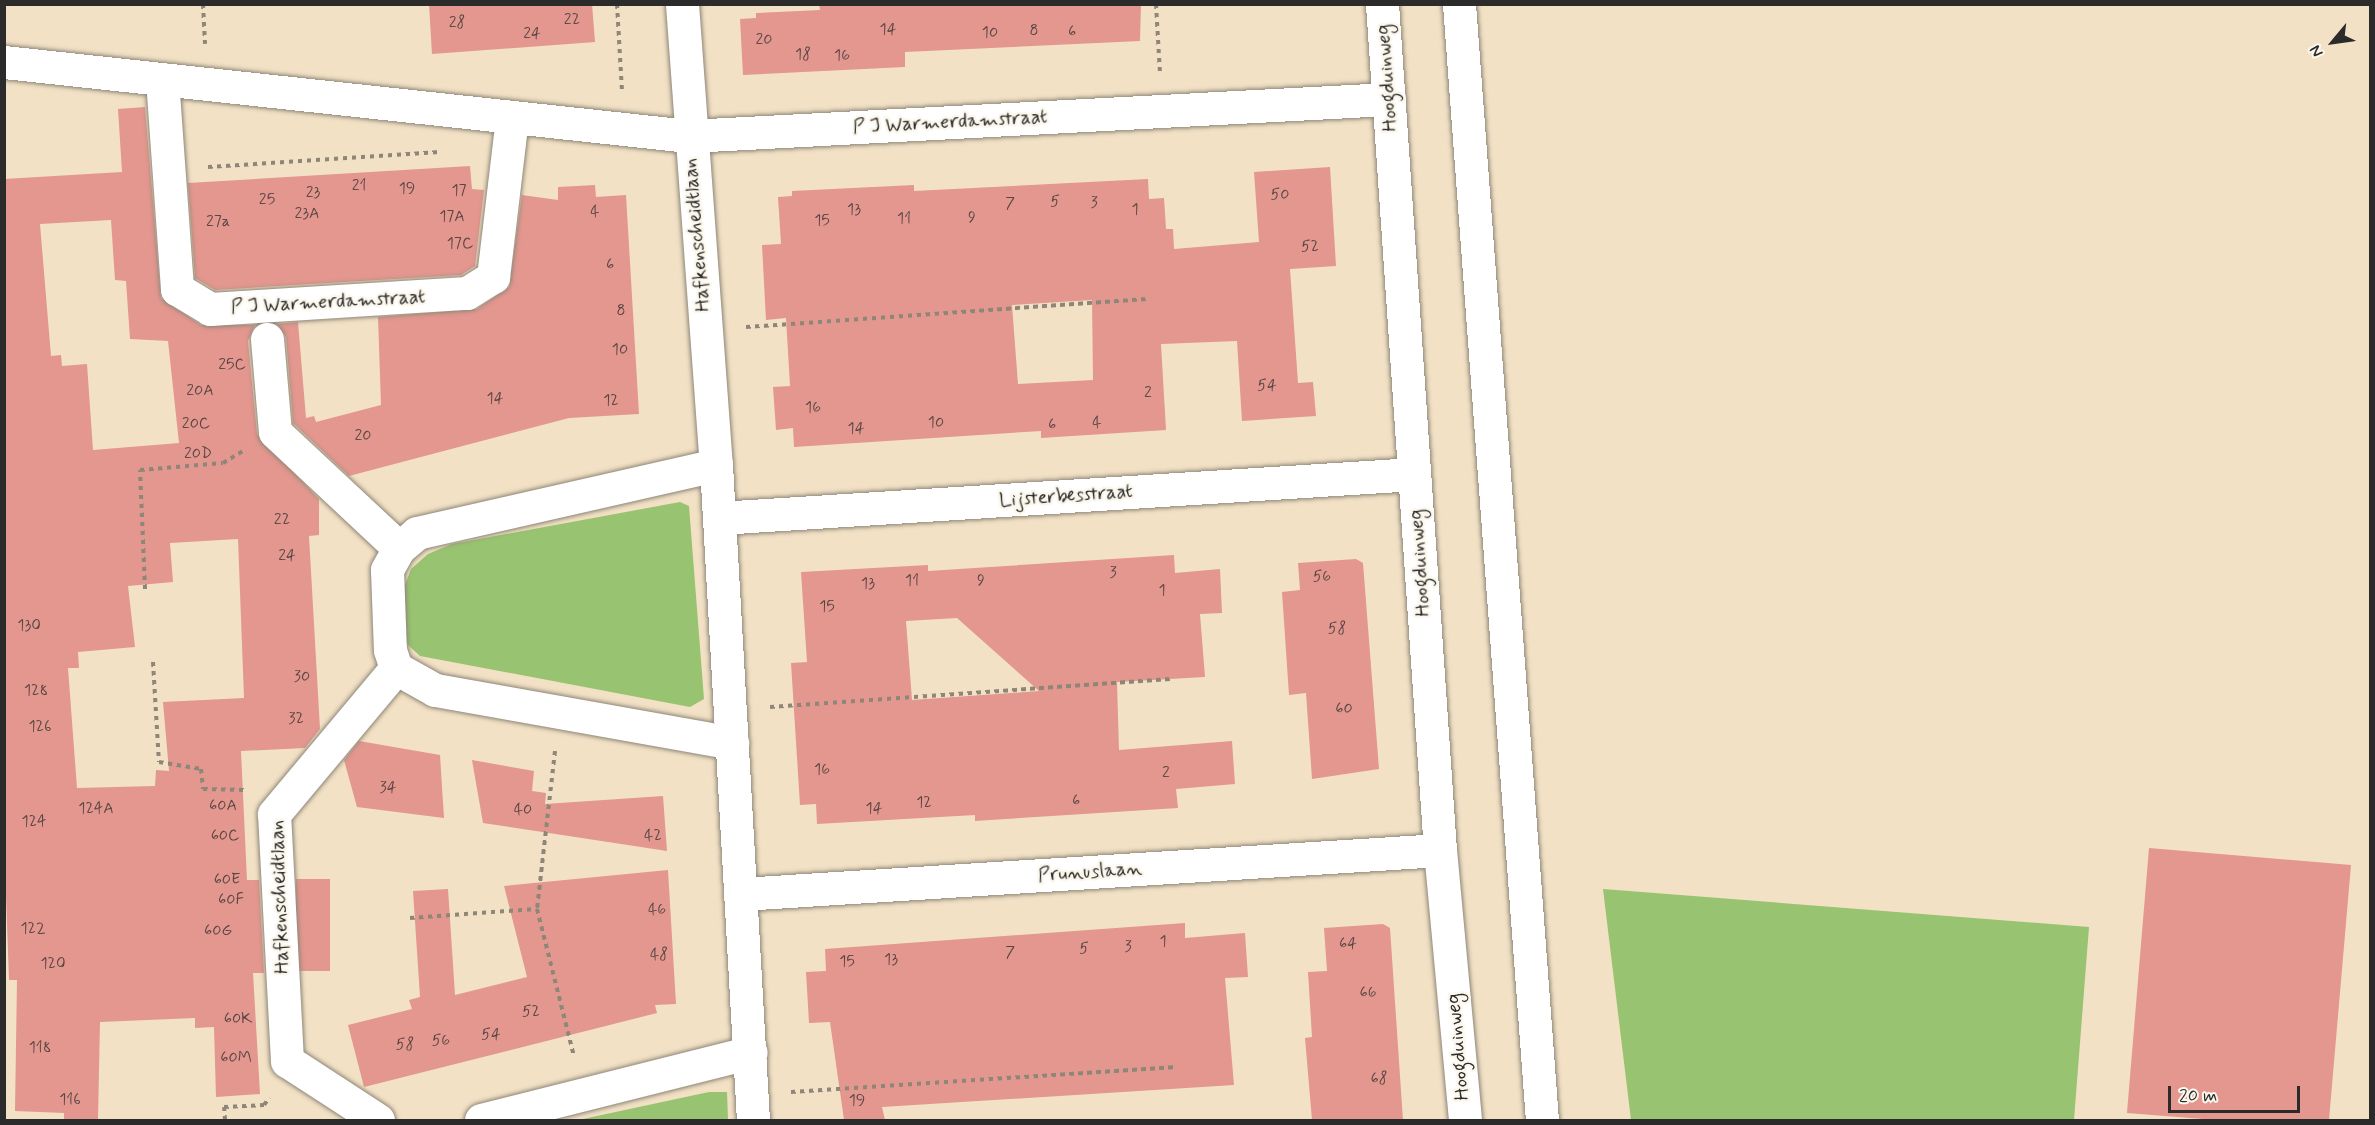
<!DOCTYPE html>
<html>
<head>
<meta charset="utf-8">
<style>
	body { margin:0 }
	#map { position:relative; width:2375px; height:1125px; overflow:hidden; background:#f2e1c5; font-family:Mynerve,sans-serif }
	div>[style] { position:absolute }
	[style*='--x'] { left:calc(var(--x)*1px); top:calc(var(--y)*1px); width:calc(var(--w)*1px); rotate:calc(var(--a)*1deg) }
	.green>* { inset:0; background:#98c370 }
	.building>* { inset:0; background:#e3978f; transform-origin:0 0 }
	.path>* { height:4px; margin-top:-2px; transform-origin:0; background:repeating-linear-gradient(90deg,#8e8678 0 4.5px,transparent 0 9px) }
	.roads { filter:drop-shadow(0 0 2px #8e8678) drop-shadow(0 0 2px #8e8678) }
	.minor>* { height:33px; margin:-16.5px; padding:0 16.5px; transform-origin:16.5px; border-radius:16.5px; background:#fff }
	.major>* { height:33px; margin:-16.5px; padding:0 16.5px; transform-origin:16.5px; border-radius:16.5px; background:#fff }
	span { translate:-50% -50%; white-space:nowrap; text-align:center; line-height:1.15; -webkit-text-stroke:5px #fbf7ec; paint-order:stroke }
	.number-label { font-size:16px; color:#594644 }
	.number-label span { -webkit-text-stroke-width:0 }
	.street-label { font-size:20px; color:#2b2b2b }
	.frame { position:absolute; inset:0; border:6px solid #2b2b2b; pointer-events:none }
	.north { position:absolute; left:2303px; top:12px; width:60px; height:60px; -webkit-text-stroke:4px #fbf7ec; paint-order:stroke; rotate:241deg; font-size:16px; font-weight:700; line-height:24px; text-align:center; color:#2b2b2b }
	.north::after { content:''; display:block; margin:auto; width:21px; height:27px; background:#2b2b2b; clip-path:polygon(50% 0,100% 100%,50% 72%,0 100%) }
	.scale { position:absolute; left:2168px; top:1086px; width:132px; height:27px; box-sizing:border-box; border:3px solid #2b2b2b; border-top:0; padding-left:8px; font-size:18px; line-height:21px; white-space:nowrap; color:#2b2b2b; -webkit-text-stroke:4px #fbf7ec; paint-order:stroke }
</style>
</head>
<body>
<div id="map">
	<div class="green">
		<div style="clip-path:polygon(680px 502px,689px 506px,704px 699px,690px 707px,420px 656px,408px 645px,402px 629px,402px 593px,411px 569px,428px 554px,452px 544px)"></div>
		<div style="clip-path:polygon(1603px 889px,2089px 927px,2074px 1120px,1631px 1120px)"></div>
		<div style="clip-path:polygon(709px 1092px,727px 1092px,728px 1120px,578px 1120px)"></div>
	</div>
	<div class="building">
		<div style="clip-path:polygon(429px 4px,592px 4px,595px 42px,432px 54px)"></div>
		<div style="clip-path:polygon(819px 4px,1141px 4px,1140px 41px,905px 52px,905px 67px,743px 75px,740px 19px,756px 18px,756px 13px,820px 10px)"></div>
		<div style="clip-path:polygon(evenodd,145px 107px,161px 298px,201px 325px,255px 325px,248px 341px,257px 434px,319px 499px,319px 535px,309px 536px,320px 729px,305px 748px,241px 751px,247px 880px,259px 880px,264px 973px,253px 973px,260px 1094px,216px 1097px,214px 1027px,195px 1028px,195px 1018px,100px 1022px,98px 1120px,64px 1120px,64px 1113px,15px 1111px,17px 980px,9px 980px,4px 840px,4px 179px,122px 172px,118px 109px,145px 107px,111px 220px,115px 280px,126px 281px,130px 339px,168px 341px,179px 443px,93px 450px,87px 364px,62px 366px,61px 355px,51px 356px,40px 224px,111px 220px,145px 107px,238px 539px,244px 698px,163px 702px,169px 771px,156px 770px,155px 786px,77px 788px,68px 668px,79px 668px,78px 652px,135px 647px,128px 586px,173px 582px,170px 543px,238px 539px)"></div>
		<div style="clip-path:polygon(470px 166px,472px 189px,484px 190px,475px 266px,461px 275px,215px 290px,195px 278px,188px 183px)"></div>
		<div style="clip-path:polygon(evenodd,1330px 167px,1336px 266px,1290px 269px,1298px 383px,1313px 382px,1316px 416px,1242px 421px,1237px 341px,1161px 344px,1166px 430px,1041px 438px,1041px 431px,794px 447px,793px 428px,776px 430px,773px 387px,790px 386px,786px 318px,766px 320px,762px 245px,781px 244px,778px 197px,792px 196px,792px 191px,914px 185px,914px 191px,1148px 179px,1149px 199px,1164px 198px,1166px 229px,1173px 229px,1174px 249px,1259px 242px,1254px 172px,1330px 167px,1092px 300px,1093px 380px,1018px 384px,1012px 305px,1092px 300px)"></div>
		<div style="clip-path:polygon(595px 185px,596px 197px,626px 195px,639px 414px,569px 418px,349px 476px,293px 423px,286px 337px,277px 324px,298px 322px,306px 418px,314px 416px,316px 422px,381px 405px,378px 317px,477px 309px,509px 287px,522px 195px,558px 200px,558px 187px)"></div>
		<div style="clip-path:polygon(evenodd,1174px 555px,1175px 573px,1220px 569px,1222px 613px,1200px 614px,1205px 677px,1117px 682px,1119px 750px,1232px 741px,1235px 784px,1176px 789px,1178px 808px,975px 821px,975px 815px,817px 824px,816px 804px,800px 805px,791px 663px,807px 662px,801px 572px,928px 565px,928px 571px,1174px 555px,957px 618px,1039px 691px,912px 700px,906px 621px,957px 618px)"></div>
		<div style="clip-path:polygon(1356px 559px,1363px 563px,1379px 769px,1312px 779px,1306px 693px,1289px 695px,1282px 592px,1300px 590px,1298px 563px)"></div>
		<div style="clip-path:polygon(359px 741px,440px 755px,444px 818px,357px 807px,344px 760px)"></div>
		<div style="clip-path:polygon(472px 760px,534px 771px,532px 791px,546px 793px,545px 804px,663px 796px,667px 851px,483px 823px)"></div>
		<div style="clip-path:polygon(2149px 848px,2351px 865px,2329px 1120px,2216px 1120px,2127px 1113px)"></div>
		<div style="clip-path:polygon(668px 870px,676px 1004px,655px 1005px,657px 1013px,364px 1087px,348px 1025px,412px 1009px,409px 1000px,420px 997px,413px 891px,448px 889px,455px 995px,527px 977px,504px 886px)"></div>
		<div style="left:296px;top:879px;width:34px;height:92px"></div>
		<div style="clip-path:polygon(1185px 923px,1185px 938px,1245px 933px,1248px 977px,1225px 978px,1234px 1085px,882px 1107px,885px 1120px,844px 1120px,830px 1022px,809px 1023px,806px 972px,826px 971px,825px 949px)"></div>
		<div style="clip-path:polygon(1383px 924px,1390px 928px,1403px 1120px,1312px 1120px,1305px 1038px,1312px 1037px,1308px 972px,1327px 971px,1324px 928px)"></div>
	</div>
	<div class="path">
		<div style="--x:203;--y:4;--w:40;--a:87.1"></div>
		<div style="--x:617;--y:4;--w:87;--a:86.7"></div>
		<div style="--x:1156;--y:4;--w:69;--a:86.7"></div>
		<div style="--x:208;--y:167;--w:232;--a:-3.7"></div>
		<div style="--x:746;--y:327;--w:405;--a:-4"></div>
		<div style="--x:145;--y:589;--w:119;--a:-92.4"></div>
		<div style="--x:140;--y:470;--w:83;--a:-4.8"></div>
		<div style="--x:223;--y:463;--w:23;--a:-31"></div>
		<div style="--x:153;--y:662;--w:100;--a:86.6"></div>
		<div style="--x:159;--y:762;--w:43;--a:9.5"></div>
		<div style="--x:201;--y:769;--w:20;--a:84"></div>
		<div style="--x:203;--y:789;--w:41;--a:1.4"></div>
		<div style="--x:770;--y:707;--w:401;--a:-4"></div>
		<div style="--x:555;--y:751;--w:159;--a:96.5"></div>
		<div style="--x:537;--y:909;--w:152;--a:75.9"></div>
		<div style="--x:410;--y:918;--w:127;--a:-4.1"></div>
		<div style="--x:791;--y:1092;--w:386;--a:-3.7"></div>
		<div style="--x:225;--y:1120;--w:13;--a:-94"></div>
		<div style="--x:224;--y:1107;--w:40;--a:-2.9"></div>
		<div style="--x:264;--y:1105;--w:9;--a:-54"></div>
	</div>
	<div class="roads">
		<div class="minor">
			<div style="--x:682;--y:4;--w:462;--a:85.8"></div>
			<div style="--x:716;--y:465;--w:656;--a:86.77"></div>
			<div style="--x:1382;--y:4;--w:848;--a:86.08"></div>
			<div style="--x:1440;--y:850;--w:271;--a:84.7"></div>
			<div style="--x:4;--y:62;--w:689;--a:6.17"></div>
			<div style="--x:689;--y:136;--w:701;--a:-3.03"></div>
			<div style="--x:162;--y:79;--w:211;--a:85.9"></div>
			<div style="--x:177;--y:289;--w:39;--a:31"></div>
			<div style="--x:210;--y:309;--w:257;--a:-3.6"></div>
			<div style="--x:467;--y:293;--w:31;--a:-32"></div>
			<div style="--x:493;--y:277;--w:161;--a:-83.2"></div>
			<div style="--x:267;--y:339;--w:93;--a:85.1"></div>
			<div style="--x:275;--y:432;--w:170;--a:43.1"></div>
			<div style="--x:716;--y:465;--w:307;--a:167.2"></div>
			<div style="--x:417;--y:533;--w:23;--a:140"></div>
			<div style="--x:399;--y:548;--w:25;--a:119"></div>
			<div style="--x:387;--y:570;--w:80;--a:87.9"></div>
			<div style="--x:390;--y:650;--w:19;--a:72"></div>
			<div style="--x:396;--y:668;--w:45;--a:29.4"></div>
			<div style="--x:435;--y:690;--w:302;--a:10.1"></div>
			<div style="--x:719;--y:518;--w:696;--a:-3.62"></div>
			<div style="--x:741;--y:894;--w:700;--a:-3.6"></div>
			<div style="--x:378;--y:1120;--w:108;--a:-147"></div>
			<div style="--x:287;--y:1061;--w:247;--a:-93"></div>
			<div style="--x:274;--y:814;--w:190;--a:-50.1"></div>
			<div style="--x:481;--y:1120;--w:278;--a:-14.1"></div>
		</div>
		<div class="major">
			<div style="--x:1459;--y:4;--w:1119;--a:85.75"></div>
		</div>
	</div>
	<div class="number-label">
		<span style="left:572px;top:20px">22</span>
		<span style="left:457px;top:23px">28</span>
		<span style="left:888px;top:30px">14</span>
		<span style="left:1034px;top:31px">8</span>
		<span style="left:1072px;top:32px">6</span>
		<span style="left:990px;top:33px">10</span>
		<span style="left:532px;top:34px">24</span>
		<span style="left:764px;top:40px">20</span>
		<span style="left:803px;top:55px">18</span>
		<span style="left:842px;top:56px">16</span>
		<span style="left:359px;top:186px">21</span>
		<span style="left:407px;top:189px">19</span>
		<span style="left:459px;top:191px">17</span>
		<span style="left:313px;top:193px">23</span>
		<span style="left:1280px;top:195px">50</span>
		<span style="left:267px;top:200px">25</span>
		<span style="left:1055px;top:202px">5</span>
		<span style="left:1094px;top:203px">3</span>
		<span style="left:1010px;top:204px">7</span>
		<span style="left:854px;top:210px">13</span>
		<span style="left:1135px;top:210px">1</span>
		<span style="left:595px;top:212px">4</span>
		<span style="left:307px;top:214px">23A</span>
		<span style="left:452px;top:217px">17A</span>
		<span style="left:972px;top:218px">9</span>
		<span style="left:904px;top:219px">11</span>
		<span style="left:822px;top:221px">15</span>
		<span style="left:218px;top:222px">27a</span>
		<span style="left:460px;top:244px">17C</span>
		<span style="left:1310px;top:247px">52</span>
		<span style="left:610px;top:265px">6</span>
		<span style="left:621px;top:311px">8</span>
		<span style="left:620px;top:350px">10</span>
		<span style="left:232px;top:365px">25C</span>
		<span style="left:1267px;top:386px">54</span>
		<span style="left:200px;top:391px">20A</span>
		<span style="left:1148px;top:393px">2</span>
		<span style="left:495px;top:399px">14</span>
		<span style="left:611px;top:401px">12</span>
		<span style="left:813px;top:408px">16</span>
		<span style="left:936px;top:423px">10</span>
		<span style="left:1097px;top:423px">4</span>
		<span style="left:196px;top:424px">20C</span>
		<span style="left:1052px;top:425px">6</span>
		<span style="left:856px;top:429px">14</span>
		<span style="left:363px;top:436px">20</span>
		<span style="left:198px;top:454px">20D</span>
		<span style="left:282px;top:520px">22</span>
		<span style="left:287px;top:556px">24</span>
		<span style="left:1113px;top:573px">3</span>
		<span style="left:1322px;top:577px">56</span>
		<span style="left:912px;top:581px">11</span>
		<span style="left:981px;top:581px">9</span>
		<span style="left:868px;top:584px">13</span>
		<span style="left:1162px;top:591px">1</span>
		<span style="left:827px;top:607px">15</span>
		<span style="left:29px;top:626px">130</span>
		<span style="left:1337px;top:629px">58</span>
		<span style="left:302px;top:677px">30</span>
		<span style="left:36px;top:691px">128</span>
		<span style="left:1344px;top:709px">60</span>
		<span style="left:296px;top:719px">32</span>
		<span style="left:40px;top:727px">126</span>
		<span style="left:822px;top:770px">16</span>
		<span style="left:1166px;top:773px">2</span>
		<span style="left:388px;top:788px">34</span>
		<span style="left:1076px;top:801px">6</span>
		<span style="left:924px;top:803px">12</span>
		<span style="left:223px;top:806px">60A</span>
		<span style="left:96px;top:809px">124A</span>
		<span style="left:874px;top:809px">14</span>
		<span style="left:523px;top:810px">40</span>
		<span style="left:34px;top:822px">124</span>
		<span style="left:225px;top:836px">60C</span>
		<span style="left:653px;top:836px">42</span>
		<span style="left:227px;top:880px">60E</span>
		<span style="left:231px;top:900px">60F</span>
		<span style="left:657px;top:910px">46</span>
		<span style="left:33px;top:929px">122</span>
		<span style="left:218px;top:931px">60G</span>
		<span style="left:1163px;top:942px">1</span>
		<span style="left:1348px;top:944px">64</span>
		<span style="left:1128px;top:947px">3</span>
		<span style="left:1084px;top:949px">5</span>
		<span style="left:1010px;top:953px">7</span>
		<span style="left:659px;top:955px">48</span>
		<span style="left:891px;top:960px">13</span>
		<span style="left:847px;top:962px">15</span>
		<span style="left:53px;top:964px">120</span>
		<span style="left:1368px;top:993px">66</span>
		<span style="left:531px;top:1012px">52</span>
		<span style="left:238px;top:1019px">60K</span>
		<span style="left:491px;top:1035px">54</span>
		<span style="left:441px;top:1041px">56</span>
		<span style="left:405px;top:1045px">58</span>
		<span style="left:40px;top:1048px">118</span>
		<span style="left:236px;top:1058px">60M</span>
		<span style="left:1379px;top:1079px">68</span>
		<span style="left:70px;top:1100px">116</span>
		<span style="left:857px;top:1101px">19</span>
	</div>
	<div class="street-label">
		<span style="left:1387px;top:78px;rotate:-94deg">Hoogduinweg</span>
		<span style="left:950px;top:122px;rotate:-3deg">P J Warmerdamstraat</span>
		<span style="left:697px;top:235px;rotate:-95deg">Hafkenscheidtlaan</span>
		<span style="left:328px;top:302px;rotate:-3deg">P J Warmerdamstraat</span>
		<span style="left:1066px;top:496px;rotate:-4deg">Lijsterbesstraat</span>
		<span style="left:1420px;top:563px;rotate:-94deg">Hoogduinweg</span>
		<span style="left:1090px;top:872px;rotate:-4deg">Prunuslaan</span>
		<span style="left:280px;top:897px;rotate:-92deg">Hafkenscheidtlaan</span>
		<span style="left:1458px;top:1047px;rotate:-95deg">Hoogduinweg</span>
	</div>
	<div class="frame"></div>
	<div class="north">N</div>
	<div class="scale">20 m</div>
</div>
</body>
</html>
